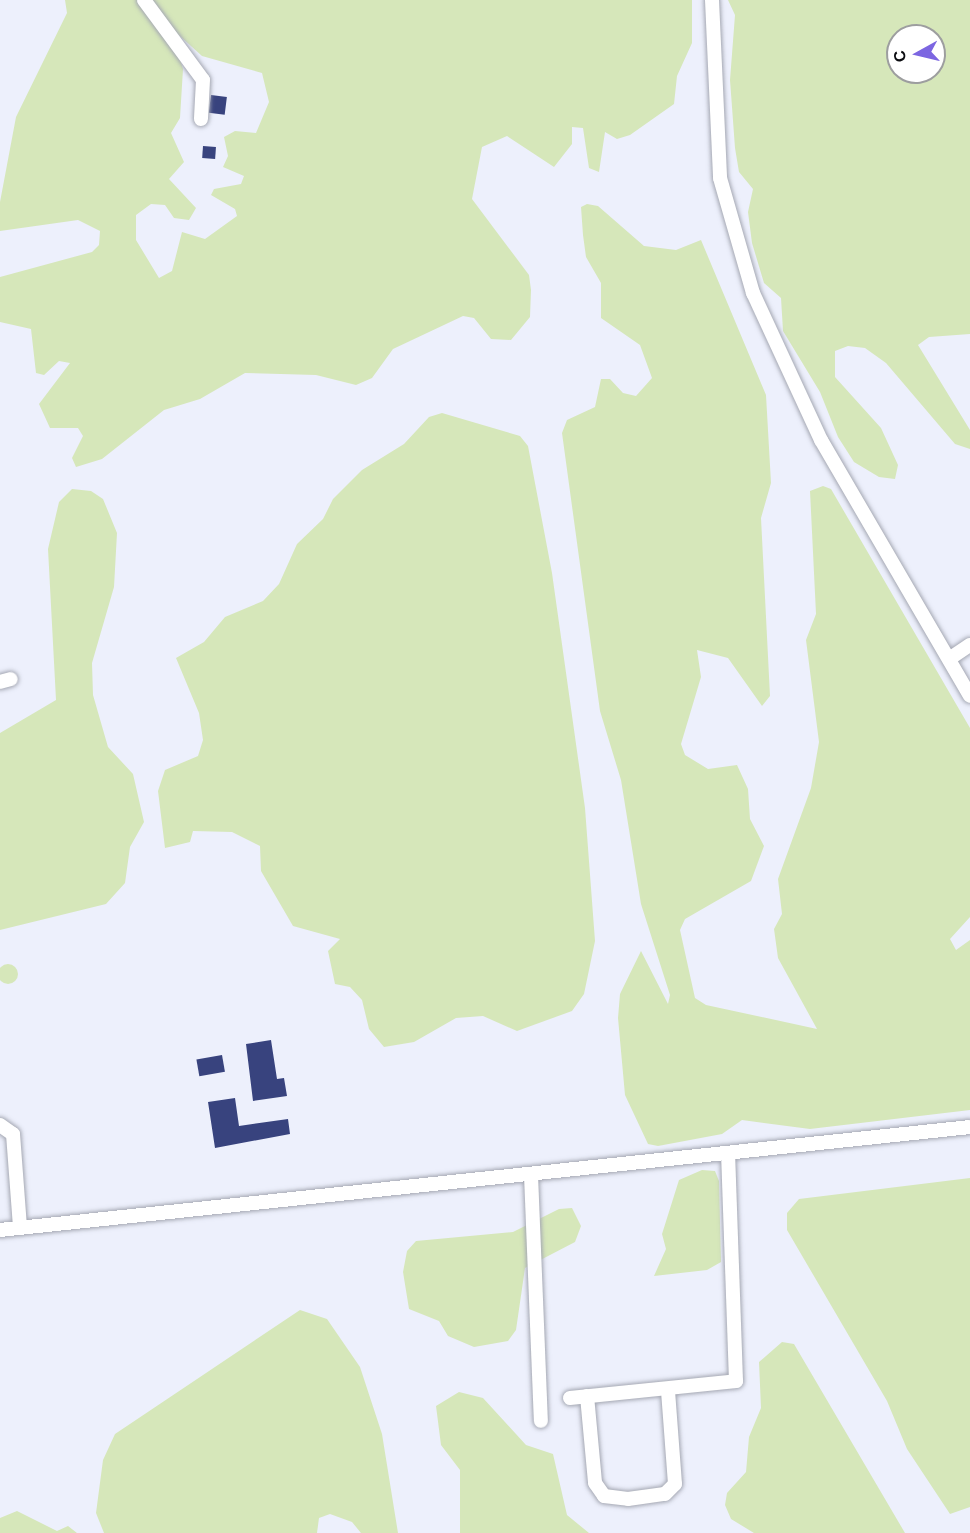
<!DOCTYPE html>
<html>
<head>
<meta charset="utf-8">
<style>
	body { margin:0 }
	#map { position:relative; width:970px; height:1533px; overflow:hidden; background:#edf0fc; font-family:"DM Sans",sans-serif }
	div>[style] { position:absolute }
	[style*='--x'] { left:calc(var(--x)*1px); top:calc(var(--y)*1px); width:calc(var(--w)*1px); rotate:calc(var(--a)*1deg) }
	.green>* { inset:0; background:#d6e7ba }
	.round { border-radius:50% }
	.building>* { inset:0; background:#38437e; transform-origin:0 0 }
	.roads { filter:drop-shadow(0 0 2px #a5a8b3) drop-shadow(0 0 2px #a5a8b3) }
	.minor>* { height:14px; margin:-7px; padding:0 7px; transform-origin:7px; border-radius:7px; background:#fff }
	span { translate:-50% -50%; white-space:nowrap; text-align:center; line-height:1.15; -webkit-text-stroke:6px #fff; paint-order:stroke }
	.north { position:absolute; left:886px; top:24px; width:60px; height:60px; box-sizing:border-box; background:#fff; border:2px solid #9d9e9f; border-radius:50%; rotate:262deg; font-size:16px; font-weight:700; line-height:24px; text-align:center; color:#0b0c10 }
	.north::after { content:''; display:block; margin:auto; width:21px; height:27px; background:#7c66e1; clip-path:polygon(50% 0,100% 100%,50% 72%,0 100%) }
</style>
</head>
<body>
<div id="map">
	<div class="green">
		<div style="clip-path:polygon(evenodd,65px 0,692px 0,692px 43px,677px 76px,674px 104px,630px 135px,617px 139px,605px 132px,599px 172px,589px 168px,583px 128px,572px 127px,572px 144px,554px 167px,507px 136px,482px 147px,472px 199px,529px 275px,531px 290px,530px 317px,511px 340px,491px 339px,474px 318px,463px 316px,393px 349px,372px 378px,356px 385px,316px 375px,245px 373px,200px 399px,164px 410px,102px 459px,76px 467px,72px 458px,83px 436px,78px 428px,50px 428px,39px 404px,70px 363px,59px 361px,44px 375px,36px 373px,31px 329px,0 322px,0 277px,92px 252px,99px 245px,100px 231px,78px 220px,0 231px,0 202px,16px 117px,67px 13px,65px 0,170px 27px,202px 56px,262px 73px,269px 102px,256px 133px,235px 131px,224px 137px,228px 156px,223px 167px,244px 176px,241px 184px,214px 189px,211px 195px,235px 209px,237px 216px,205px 239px,182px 232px,172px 271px,159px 278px,136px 240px,136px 215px,151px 204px,165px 205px,174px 218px,189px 220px,196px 208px,169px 179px,184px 162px,171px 133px,180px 118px,183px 69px,170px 27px)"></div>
		<div style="clip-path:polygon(evenodd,728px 0,970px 0,970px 334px,929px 337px,918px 345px,970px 430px,970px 449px,955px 444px,886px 363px,865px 348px,848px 346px,835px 351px,835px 377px,881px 428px,898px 465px,895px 479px,879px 477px,854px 462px,838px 437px,820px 392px,783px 331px,781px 298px,764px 283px,752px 243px,748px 212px,753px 189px,739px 172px,735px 148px,730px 80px,735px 15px,728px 0,898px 36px,934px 36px,934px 72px,898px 72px,898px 36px)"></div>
		<div style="clip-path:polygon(587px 204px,598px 206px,644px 246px,676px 250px,701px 240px,766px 395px,771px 483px,761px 518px,770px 696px,762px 706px,728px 658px,697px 650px,701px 677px,681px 744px,685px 755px,708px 769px,737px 765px,748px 789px,750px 819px,764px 846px,751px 881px,685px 919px,680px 930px,695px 998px,706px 1005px,817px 1029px,778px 958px,774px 929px,782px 914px,778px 879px,811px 788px,819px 742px,806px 640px,816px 614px,810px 491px,823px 486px,831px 489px,970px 728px,970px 917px,950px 939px,956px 950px,970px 940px,970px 1110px,810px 1129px,742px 1120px,722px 1134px,658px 1146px,648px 1144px,625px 1095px,618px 1018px,620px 994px,641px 951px,668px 1004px,670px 995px,641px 904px,621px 780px,600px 711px,562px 433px,567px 420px,595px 407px,601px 379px,610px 379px,623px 393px,636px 396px,652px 378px,640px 345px,601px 318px,601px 283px,586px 257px,583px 235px,581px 207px)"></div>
		<div style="clip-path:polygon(442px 413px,520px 436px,528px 446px,552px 573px,585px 808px,595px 941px,584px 994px,572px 1011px,517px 1031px,483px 1016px,456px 1018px,414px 1042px,384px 1047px,369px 1029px,362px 1000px,350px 987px,335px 984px,328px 951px,340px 939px,293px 926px,261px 871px,260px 846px,232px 832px,193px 831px,190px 842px,165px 848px,158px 791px,165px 770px,198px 756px,203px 740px,199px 713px,176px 658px,204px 642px,225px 617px,263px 601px,279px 584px,297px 544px,323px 519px,333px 499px,362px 470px,404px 444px,429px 417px)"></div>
		<div style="clip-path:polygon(72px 489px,91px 491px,103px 499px,117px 533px,114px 587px,92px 663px,93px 695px,108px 747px,133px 774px,144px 822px,130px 847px,125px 883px,106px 904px,0 930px,0 733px,56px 700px,48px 549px,59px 502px)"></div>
		<div class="round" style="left:-2px;top:964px;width:20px;height:20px"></div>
		<div style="clip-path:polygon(702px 1170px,715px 1171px,719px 1181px,721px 1262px,707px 1270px,654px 1276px,666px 1249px,662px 1234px,679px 1180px)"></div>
		<div style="clip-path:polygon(970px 1178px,970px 1507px,950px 1514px,907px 1449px,887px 1401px,787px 1230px,787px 1213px,799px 1199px)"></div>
		<div style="clip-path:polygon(572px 1208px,581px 1226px,575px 1242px,525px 1268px,516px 1330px,508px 1341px,474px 1347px,448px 1336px,439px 1321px,409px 1309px,403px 1272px,407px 1251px,416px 1241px,513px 1232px,559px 1209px)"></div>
		<div style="clip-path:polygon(300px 1310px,327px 1319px,360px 1367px,382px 1434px,398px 1533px,361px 1533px,352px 1522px,330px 1514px,319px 1518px,317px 1533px,104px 1533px,96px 1513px,103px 1460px,115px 1434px)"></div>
		<div style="clip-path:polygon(782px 1342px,794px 1344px,905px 1533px,754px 1533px,731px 1519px,725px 1505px,727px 1493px,746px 1472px,749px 1437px,761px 1408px,759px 1362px)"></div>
		<div style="clip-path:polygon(459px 1392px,483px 1398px,526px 1445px,553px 1454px,567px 1515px,589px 1533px,460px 1533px,460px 1470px,441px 1445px,436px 1406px)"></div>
		<div style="clip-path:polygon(17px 1511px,57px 1531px,68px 1526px,77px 1533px,0 1533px,0 1518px)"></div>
	</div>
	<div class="building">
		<div style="left:211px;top:95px;width:16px;height:18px;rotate:7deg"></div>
		<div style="left:203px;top:146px;width:13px;height:12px;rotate:4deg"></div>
		<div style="clip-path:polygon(271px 1040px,277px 1079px,284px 1078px,287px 1096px,253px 1101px,246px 1044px)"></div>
		<div style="left:222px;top:1055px;width:17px;height:26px;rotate:80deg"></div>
		<div style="clip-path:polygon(235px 1098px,239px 1126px,288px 1119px,290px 1134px,215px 1148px,208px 1102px)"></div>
	</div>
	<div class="roads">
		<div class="minor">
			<div style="--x:144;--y:0;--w:99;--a:53.6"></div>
			<div style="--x:203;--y:80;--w:39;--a:93"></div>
			<div style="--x:712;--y:0;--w:178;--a:87.4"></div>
			<div style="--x:720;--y:178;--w:120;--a:74"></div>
			<div style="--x:753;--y:293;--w:162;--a:65.2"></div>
			<div style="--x:821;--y:440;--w:296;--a:59.8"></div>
			<div style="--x:949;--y:659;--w:25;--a:-34"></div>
			<div style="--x:0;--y:682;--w:11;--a:-15"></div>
			<div style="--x:0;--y:1125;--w:16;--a:35"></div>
			<div style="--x:13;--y:1134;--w:94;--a:85.7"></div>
			<div style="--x:531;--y:1175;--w:246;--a:87.7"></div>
			<div style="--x:0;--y:1230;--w:975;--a:-6.06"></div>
			<div style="--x:587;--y:1396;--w:87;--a:84.7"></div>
			<div style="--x:595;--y:1483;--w:16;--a:55"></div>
			<div style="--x:604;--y:1496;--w:24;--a:7"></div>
			<div style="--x:628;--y:1499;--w:37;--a:-8"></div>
			<div style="--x:665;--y:1494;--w:14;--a:-45"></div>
			<div style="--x:675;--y:1484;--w:94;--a:-94.3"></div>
			<div style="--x:570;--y:1398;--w:167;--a:-5.8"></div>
			<div style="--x:736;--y:1381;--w:227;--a:-92"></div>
		</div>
	</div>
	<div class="north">С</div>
</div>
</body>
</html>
